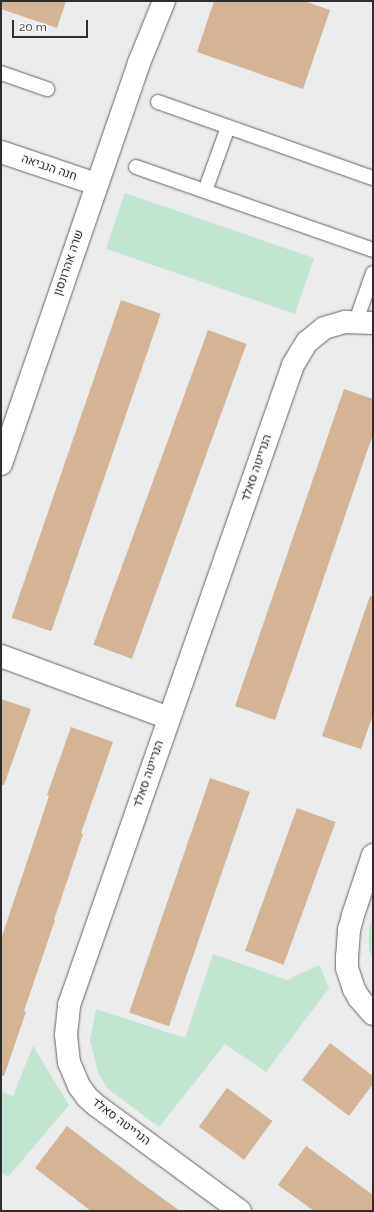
<!DOCTYPE html>
<html>
<head>
<meta charset="utf-8">
<style>
	body { margin:0 }
	#map { position:relative; width:374px; height:1212px; overflow:hidden; background:#e9ebec; font-family:Raleway,Heebo,sans-serif }
	div>[style] { position:absolute }
	[style*='--x'] { left:calc(var(--x)*1px); top:calc(var(--y)*1px); width:calc(var(--w)*1px); rotate:calc(var(--a)*1deg) }
	.green>* { inset:0; background:#c1e5d1; transform-origin:0 0 }
	.building>* { inset:0; background:#d4b494; transform-origin:0 0 }
	.roads { filter:drop-shadow(0 0 1px #616364) drop-shadow(0 0 1px #616364) }
	.service>* { height:14px; margin:-7px; padding:0 7px; transform-origin:7px; border-radius:7px; background:#fff }
	.minor>* { height:22px; margin:-11px; padding:0 11px; transform-origin:11px; border-radius:11px; background:#fff }
	.tertiary>* { height:22px; margin:-11px; padding:0 11px; transform-origin:11px; border-radius:11px; background:#fff }
	span { translate:-50% -50%; white-space:nowrap; text-align:center; line-height:1.15; -webkit-text-stroke:3px #f6f8f9; paint-order:stroke }
	.street-label { font-size:12px; color:#2d2e2e }
	.frame { position:absolute; inset:0; border:2px solid #2d2e2e; pointer-events:none }
	.scale { position:absolute; left:12px; top:20px; width:76px; height:18px; box-sizing:border-box; border:2px solid #2d2e2e; border-top:0; padding-left:5px; font-size:12px; line-height:14px; white-space:nowrap; color:#2d2e2e; -webkit-text-stroke:3px #f6f8f9; paint-order:stroke }
</style>
</head>
<body>
<div id="map">
	<div class="green">
		<div style="left:125px;top:193px;width:200px;height:59px;rotate:19deg"></div>
		<div style="clip-path:polygon(373px 913px,373px 959px,369px 950px,369px 932px)"></div>
		<div style="clip-path:polygon(213px 954px,287px 980px,319px 965px,329px 988px,266px 1072px,225px 1044px,159px 1127px,107px 1088px,98px 1073px,90px 1040px,96px 1009px,185px 1038px)"></div>
		<div style="clip-path:polygon(33px 1046px,69px 1105px,8px 1177px,1px 1172px,1px 1092px,13px 1096px)"></div>
	</div>
	<div class="building">
		<div style="clip-path:polygon(1px 1px,66px 1px,57px 28px,1px 9px)"></div>
		<div style="clip-path:polygon(214px 1px,304px 1px,330px 10px,303px 89px,197px 52px)"></div>
		<div style="left:121px;top:300px;width:42px;height:336px;rotate:19deg"></div>
		<div style="left:208px;top:330px;width:41px;height:335px;rotate:20deg"></div>
		<div style="clip-path:polygon(344px 389px,373px 399px,373px 434px,275px 720px,235px 706px)"></div>
		<div style="clip-path:polygon(370px 596px,373px 597px,373px 715px,361px 749px,322px 736px)"></div>
		<div style="clip-path:polygon(1px 699px,31px 709px,4px 785px,1px 785px)"></div>
		<div style="clip-path:polygon(71px 727px,113px 742px,81px 833px,83px 834px,54px 920px,55px 920px,24px 1011px,26px 1012px,4px 1076px,1px 1076px,1px 939px,49px 796px,47px 795px)"></div>
		<div style="left:210px;top:778px;width:42px;height:248px;rotate:19deg"></div>
		<div style="left:297px;top:808px;width:41px;height:152px;rotate:20deg"></div>
		<div style="clip-path:polygon(330px 1043px,373px 1076px,373px 1084px,349px 1116px,302px 1080px)"></div>
		<div style="left:227px;top:1088px;width:56px;height:48px;rotate:36deg"></div>
		<div style="clip-path:polygon(67px 1126px,140px 1182px,180px 1211px,91px 1211px,35px 1168px)"></div>
		<div style="clip-path:polygon(306px 1146px,373px 1195px,373px 1211px,314px 1211px,278px 1185px)"></div>
	</div>
	<div class="roads">
		<div class="service">
			<div style="--x:1;--y:73;--w:49;--a:19.2"></div>
			<div style="--x:158;--y:102;--w:228;--a:19.5"></div>
			<div style="--x:136;--y:167;--w:251;--a:19.3"></div>
			<div style="--x:205;--y:191;--w:68;--a:-70.2"></div>
			<div style="--x:356;--y:321;--w:51;--a:-70.5"></div>
		</div>
		<div class="minor">
			<div style="--x:1;--y:152;--w:100;--a:18.6"></div>
			<div style="--x:1;--y:656;--w:179;--a:20.3"></div>
			<div style="--x:373;--y:855;--w:63;--a:108.4"></div>
			<div style="--x:353;--y:915;--w:16;--a:105"></div>
			<div style="--x:349;--y:930;--w:26;--a:94"></div>
			<div style="--x:347;--y:956;--w:12;--a:90"></div>
			<div style="--x:347;--y:968;--w:22;--a:72"></div>
			<div style="--x:354;--y:989;--w:10;--a:61"></div>
			<div style="--x:359;--y:998;--w:21;--a:49"></div>
			<div style="--x:240;--y:1211;--w:177;--a:-143.7"></div>
			<div style="--x:97;--y:1106;--w:13;--a:-138"></div>
			<div style="--x:87;--y:1097;--w:14;--a:-126"></div>
			<div style="--x:79;--y:1086;--w:25;--a:-113"></div>
			<div style="--x:69;--y:1063;--w:28;--a:-96"></div>
			<div style="--x:66;--y:1035;--w:30;--a:-84"></div>
			<div style="--x:69;--y:1005;--w:678;--a:-70.71"></div>
			<div style="--x:293;--y:365;--w:27;--a:-59"></div>
			<div style="--x:307;--y:342;--w:22;--a:-39"></div>
			<div style="--x:324;--y:328;--w:22;--a:-16"></div>
			<div style="--x:345;--y:322;--w:28;--a:2"></div>
		</div>
		<div class="tertiary">
			<div style="--x:1;--y:464;--w:424;--a:-71"></div>
			<div style="--x:139;--y:63;--w:67;--a:-68"></div>
		</div>
	</div>
	<div class="street-label">
		<span style="left:49px;top:168px;rotate:19deg">חנה הנביאה</span>
		<span style="left:69px;top:263px;rotate:-71deg">שרה אהרונסון</span>
		<span style="left:257px;top:468px;rotate:-71deg">הנרייטה סאלד</span>
		<span style="left:149px;top:774px;rotate:-71deg">הנרייטה סאלד</span>
		<span style="left:121px;top:1122px;rotate:37deg">הנרייטה סאלד</span>
	</div>
	<div class="frame"></div>
	<div class="scale">20 m</div>
</div>
</body>
</html>
